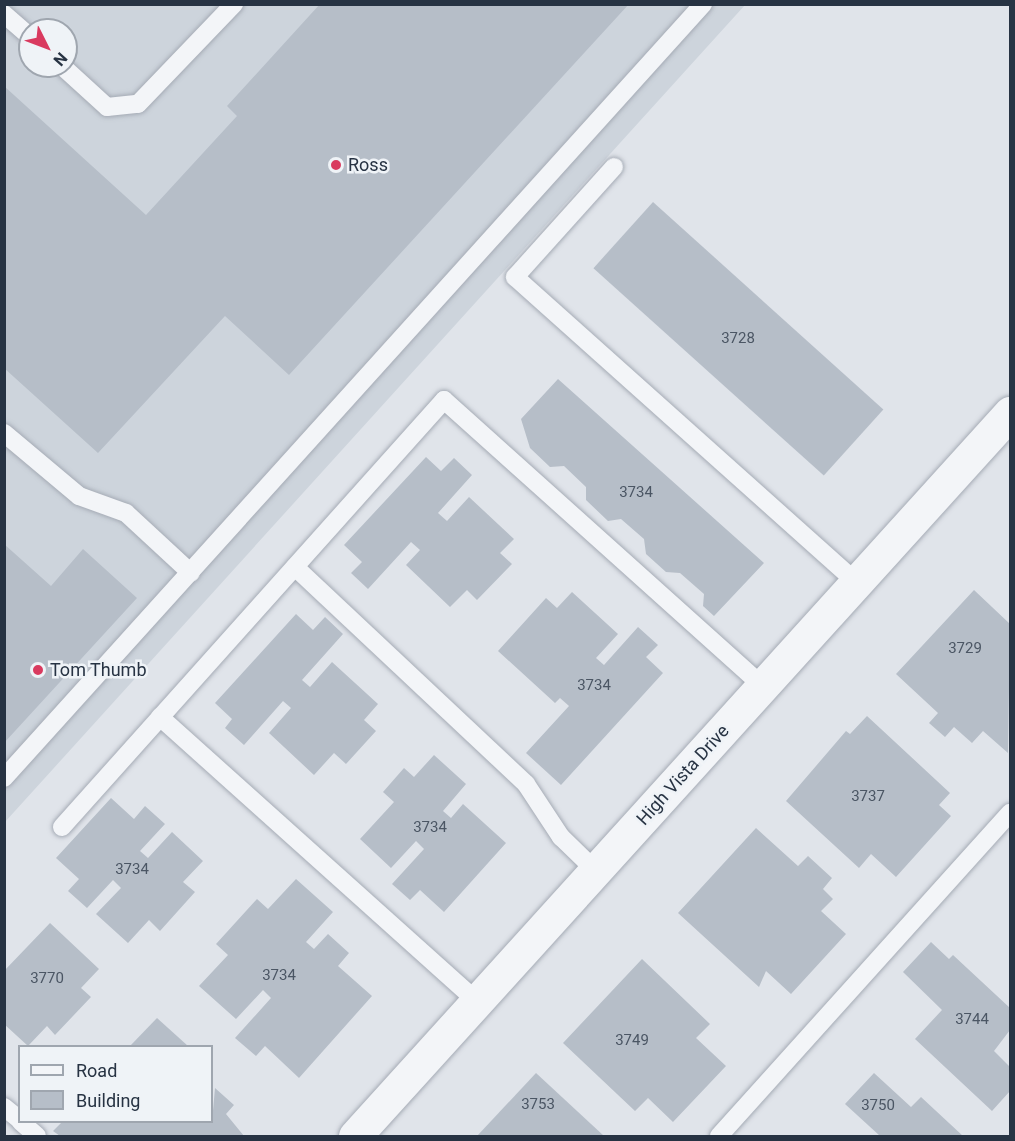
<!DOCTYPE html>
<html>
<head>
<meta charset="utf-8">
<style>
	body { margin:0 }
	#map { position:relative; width:1015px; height:1141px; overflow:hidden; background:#e0e4ea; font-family:Roboto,sans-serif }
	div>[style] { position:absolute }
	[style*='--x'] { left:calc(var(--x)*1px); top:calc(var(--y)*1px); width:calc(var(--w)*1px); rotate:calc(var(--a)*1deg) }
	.built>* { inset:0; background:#cdd4dc }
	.building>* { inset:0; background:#b6bec8; transform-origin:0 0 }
	.roads { filter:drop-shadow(0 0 2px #a5abb5) drop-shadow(0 0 2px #a5abb5) }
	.lane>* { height:18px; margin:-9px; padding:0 9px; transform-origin:9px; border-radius:9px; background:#f3f5f8 }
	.street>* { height:33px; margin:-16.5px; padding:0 16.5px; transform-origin:16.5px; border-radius:16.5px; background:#f3f5f8 }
	.dots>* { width:16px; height:16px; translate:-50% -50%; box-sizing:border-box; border:3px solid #eff3f7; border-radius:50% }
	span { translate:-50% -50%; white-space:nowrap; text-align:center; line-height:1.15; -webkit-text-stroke:5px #eff3f7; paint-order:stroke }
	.number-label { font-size:15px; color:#4b5664 }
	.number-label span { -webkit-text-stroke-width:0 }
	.poi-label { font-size:18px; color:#273343 }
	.left { translate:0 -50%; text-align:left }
	.street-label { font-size:18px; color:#273343 }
	.frame { position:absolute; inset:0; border:6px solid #273343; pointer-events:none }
	.legend { position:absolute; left:18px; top:1045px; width:195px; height:78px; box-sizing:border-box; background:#eff3f7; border:2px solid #9fa6af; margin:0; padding:8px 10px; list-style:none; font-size:18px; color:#273343 }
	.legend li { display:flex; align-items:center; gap:12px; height:30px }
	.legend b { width:30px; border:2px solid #9fa6af }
	.north { position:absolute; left:18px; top:18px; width:60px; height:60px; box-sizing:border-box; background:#eff3f7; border:2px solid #9fa6af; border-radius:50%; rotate:132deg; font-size:16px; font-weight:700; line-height:24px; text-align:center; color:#273343 }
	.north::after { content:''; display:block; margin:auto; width:21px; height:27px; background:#d93a5f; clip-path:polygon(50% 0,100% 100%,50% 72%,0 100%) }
</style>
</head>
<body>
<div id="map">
	<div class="built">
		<div style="clip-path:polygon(evenodd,5px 5px,745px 5px,5px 822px,5px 5px,30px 30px,66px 30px,66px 66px,30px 66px,30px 30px)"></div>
	</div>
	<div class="building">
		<div style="clip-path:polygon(320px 4px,629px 4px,289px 375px,225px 316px,98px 453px,4px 368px,4px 86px,146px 215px,237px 116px,227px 106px)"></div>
		<div style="left:653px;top:202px;width:310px;height:89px;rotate:42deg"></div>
		<div style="clip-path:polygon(558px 379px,764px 563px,714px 616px,703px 606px,704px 594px,680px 573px,666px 572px,646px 554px,644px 539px,621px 519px,608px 521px,586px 500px,586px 487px,564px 466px,550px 467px,530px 448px,521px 419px)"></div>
		<div style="clip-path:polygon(426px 457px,441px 471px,454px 458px,472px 475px,438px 513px,447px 521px,469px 497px,514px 539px,500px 553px,512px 564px,477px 600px,467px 590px,450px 607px,406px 565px,420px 550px,411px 542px,368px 589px,351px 573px,362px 562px,344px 545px)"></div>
		<div style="clip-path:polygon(4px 544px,51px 586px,83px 549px,137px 598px,4px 743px)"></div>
		<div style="clip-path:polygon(974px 590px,1010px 624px,1008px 753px,983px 731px,972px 743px,954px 727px,945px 737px,929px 723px,938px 713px,896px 674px)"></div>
		<div style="clip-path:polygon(572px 592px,618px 634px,596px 658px,604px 665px,638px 627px,658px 645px,646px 657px,663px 673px,561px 785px,526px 753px,569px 706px,560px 698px,555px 703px,498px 651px,546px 598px,557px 608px)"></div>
		<div style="clip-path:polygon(296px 614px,313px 630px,325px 617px,343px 634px,302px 680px,310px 687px,332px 662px,378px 704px,364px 720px,376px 731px,346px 764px,334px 753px,314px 775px,269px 733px,291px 708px,283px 701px,244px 745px,225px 728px,232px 719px,215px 703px)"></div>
		<div style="clip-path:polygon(867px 716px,950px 793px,939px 805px,951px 816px,896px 877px,871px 854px,859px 868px,786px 801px,846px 731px,850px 734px)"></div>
		<div style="clip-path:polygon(434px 755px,466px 784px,443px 811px,451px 818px,463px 804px,506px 843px,444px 912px,420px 890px,410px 900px,392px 884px,424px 849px,416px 841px,391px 868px,360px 839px,394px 802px,383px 792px,404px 768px,414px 777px)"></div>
		<div style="clip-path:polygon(111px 798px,134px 819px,145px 806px,165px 824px,140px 851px,148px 858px,172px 832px,203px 861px,183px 882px,195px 892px,160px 931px,149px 920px,128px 943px,96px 914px,121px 888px,113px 880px,87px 908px,68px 891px,79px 879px,56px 858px)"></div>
		<div style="clip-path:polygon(756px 828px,798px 866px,808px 856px,832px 878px,823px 889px,833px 899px,821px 911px,846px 934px,791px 994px,766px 971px,759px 987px,678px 913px)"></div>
		<div style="clip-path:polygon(296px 879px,333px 912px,306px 942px,314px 949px,328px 934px,349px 953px,338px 966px,372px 996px,299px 1078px,265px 1046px,256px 1056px,235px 1038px,271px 998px,263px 990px,236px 1019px,199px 986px,228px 955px,216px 944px,257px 899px,268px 909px)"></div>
		<div style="clip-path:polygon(50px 923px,99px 969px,81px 988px,91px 997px,55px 1035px,47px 1026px,28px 1046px,4px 1024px,4px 971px)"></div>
		<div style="clip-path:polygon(931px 942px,949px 959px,953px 955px,1010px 1008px,1010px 1030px,994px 1051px,1010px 1067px,1010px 1091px,992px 1111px,915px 1039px,942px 1010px,903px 972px)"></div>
		<div style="clip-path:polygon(642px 959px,710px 1024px,696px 1038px,726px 1066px,673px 1122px,648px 1098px,635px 1111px,563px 1043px)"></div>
		<div style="clip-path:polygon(157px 1018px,188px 1046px,130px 1046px)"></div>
		<div style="clip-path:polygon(536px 1073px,604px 1136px,477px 1136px)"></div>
		<div style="clip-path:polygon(874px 1073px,911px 1107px,921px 1097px,963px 1136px,880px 1136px,845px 1104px)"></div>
		<div style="clip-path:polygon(215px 1088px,234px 1105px,226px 1114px,244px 1136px,60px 1136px,53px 1131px,62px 1122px,212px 1122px)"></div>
	</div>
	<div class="roads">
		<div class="lane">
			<div style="--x:4;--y:14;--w:35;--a:41"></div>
			<div style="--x:62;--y:66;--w:61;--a:42.3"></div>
			<div style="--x:107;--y:107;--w:31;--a:-6"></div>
			<div style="--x:138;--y:104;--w:139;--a:-46.2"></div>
			<div style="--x:614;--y:167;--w:148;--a:132"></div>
			<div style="--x:515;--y:277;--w:459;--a:41.8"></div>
			<div style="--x:4;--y:433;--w:98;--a:40"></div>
			<div style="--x:79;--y:496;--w:50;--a:19.9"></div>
			<div style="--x:126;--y:513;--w:88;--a:42.7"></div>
			<div style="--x:295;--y:567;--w:317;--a:43.2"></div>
			<div style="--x:526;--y:784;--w:64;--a:56.6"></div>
			<div style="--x:561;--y:837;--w:49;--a:44.2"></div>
			<div style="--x:160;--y:717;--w:426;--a:41.9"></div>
			<div style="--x:4;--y:778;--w:1043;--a:-47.91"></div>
			<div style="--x:62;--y:827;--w:573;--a:-48.18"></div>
			<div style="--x:444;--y:400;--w:428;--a:41.9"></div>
			<div style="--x:4;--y:1107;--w:21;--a:39"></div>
			<div style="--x:21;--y:1122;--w:21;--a:41"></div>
			<div style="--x:719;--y:1136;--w:435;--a:-48"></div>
		</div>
		<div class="street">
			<div style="--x:355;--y:1136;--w:976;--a:-47.83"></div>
		</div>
	</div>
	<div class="dots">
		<div style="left:336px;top:165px;background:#d93a5f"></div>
		<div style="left:38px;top:670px;background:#d93a5f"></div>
	</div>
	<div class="number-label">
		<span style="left:738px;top:339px">3728</span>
		<span style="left:636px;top:493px">3734</span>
		<span style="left:965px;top:649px">3729</span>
		<span style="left:594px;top:686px">3734</span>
		<span style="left:868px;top:797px">3737</span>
		<span style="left:430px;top:828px">3734</span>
		<span style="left:132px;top:870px">3734</span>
		<span style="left:279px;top:976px">3734</span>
		<span style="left:47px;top:979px">3770</span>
		<span style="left:972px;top:1020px">3744</span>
		<span style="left:632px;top:1041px">3749</span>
		<span style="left:538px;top:1105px">3753</span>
		<span style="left:878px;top:1106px">3750</span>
	</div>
	<div class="poi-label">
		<span class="left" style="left:348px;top:165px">Ross</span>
		<span class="left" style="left:50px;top:670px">Tom Thumb</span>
	</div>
	<div class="street-label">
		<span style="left:683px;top:775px;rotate:-48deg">High Vista Drive</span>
	</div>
	<div class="frame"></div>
	<ul class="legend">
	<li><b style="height:8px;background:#f3f5f8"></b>Road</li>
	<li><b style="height:16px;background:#b6bec8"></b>Building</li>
	</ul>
	<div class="north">N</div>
</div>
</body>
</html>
